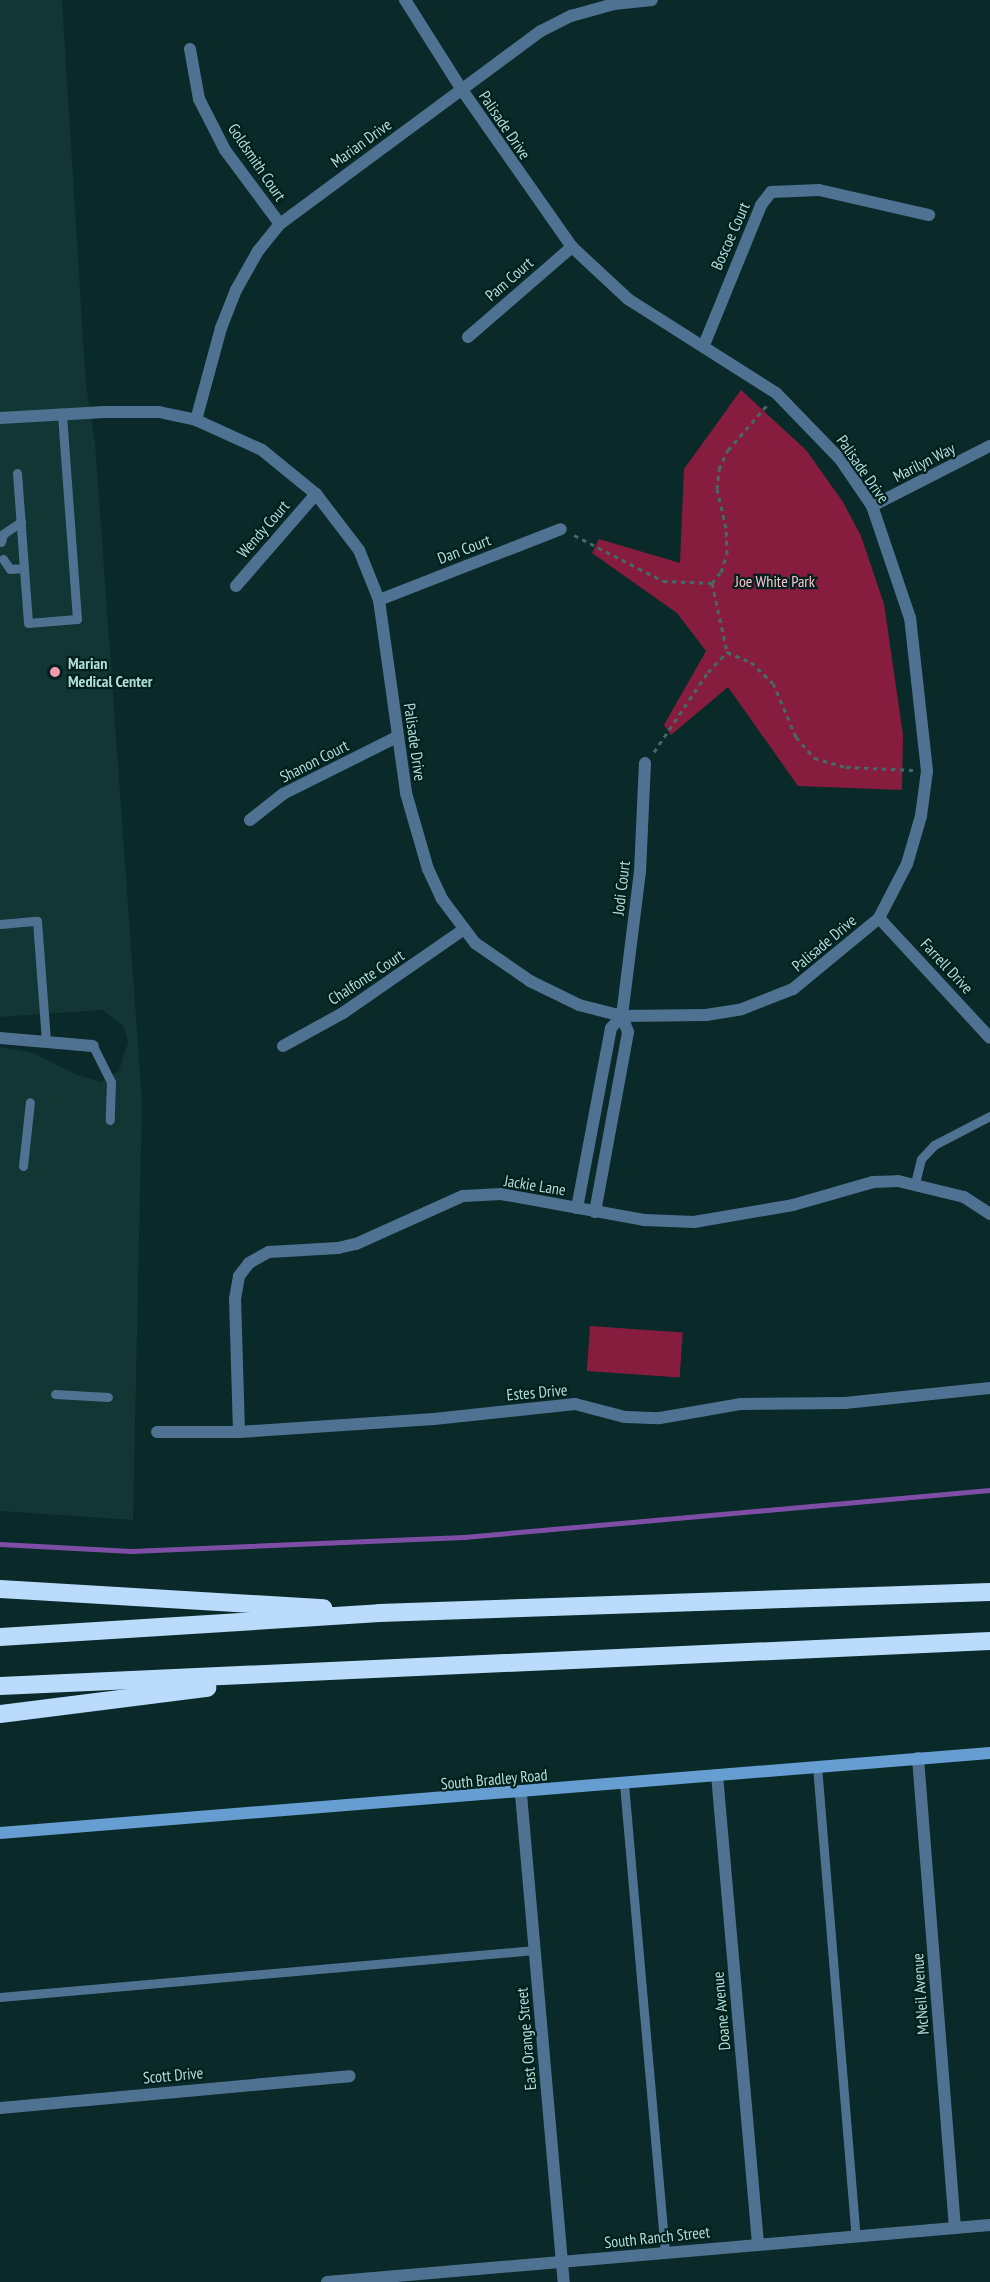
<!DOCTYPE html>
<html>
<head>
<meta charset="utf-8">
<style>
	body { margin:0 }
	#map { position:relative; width:990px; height:2282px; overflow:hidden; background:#092a28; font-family:"PT Sans Narrow",sans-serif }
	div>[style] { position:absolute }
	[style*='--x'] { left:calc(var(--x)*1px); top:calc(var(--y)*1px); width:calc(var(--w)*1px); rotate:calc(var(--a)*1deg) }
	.built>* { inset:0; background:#113633 }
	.green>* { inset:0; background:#861d3e; transform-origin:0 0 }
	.stream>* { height:5px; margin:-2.5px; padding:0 2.5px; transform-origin:2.5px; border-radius:2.5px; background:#7e4ea6 }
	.path>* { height:3px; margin-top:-1.5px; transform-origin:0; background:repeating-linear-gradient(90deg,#446966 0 4.5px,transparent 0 9px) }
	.lane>* { height:9px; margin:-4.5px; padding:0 4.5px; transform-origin:4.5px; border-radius:4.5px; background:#507292 }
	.street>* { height:12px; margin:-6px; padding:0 6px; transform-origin:6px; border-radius:6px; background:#507292 }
	.secondary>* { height:12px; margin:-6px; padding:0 6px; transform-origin:6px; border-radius:6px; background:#669ed1 }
	.highway>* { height:18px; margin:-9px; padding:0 9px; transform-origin:9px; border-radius:9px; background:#badbfb }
	.dots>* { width:16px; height:16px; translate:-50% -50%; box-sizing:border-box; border:3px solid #01201e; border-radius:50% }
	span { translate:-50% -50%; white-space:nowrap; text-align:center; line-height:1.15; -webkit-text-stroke:4.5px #01201e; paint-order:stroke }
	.street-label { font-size:16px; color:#b0ddd8 }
	.park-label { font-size:16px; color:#fbc1ca }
	.poi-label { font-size:16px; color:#b0ddd8; font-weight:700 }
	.left { translate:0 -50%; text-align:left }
</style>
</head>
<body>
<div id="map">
	<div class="built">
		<div style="clip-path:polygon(0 0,62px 0,86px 386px,95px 442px,142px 1101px,133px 1520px,0 1511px,0 1047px,33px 1053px,75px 1074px,101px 1082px,119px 1071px,128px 1042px,123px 1026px,102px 1010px,0 1017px)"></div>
	</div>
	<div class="green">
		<div style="clip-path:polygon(741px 390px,806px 450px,843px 502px,861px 536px,884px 604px,903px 735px,902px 790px,798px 786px,728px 687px,671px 735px,664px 725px,706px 651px,677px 613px,592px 553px,599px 539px,680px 563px,684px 469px)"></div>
		<div style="left:590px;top:1326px;width:93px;height:45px;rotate:4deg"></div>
	</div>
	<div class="stream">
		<div style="--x:0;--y:1544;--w:131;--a:3.1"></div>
		<div style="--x:131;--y:1551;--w:333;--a:-2.4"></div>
		<div style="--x:464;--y:1537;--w:528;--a:-5.11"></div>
	</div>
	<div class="path">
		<div style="--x:574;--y:535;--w:100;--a:27.3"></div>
		<div style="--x:663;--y:581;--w:49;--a:2.3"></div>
		<div style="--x:712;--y:583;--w:14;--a:-51"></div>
		<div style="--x:721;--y:572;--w:19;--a:-72"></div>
		<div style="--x:727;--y:554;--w:26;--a:-92"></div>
		<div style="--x:726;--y:528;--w:40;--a:-103"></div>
		<div style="--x:717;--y:489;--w:20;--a:-84"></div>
		<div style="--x:719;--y:469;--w:21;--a:-65"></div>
		<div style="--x:728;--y:450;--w:60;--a:-49.1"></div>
		<div style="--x:712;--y:583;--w:71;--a:77.7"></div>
		<div style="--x:727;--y:652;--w:26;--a:23"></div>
		<div style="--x:751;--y:662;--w:30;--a:44"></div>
		<div style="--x:773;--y:683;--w:59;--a:66.9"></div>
		<div style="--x:796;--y:737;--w:28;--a:49"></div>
		<div style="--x:814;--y:758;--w:33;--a:16"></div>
		<div style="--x:846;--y:767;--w:67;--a:2.6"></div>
		<div style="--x:654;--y:752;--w:97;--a:-56"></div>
		<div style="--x:708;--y:672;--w:28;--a:-46"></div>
	</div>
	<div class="lane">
		<div style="--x:17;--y:473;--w:150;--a:85.8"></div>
		<div style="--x:28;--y:623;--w:49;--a:-4.7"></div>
		<div style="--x:77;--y:619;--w:207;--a:-94.2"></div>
		<div style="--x:1;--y:542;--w:8;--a:-76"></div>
		<div style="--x:3;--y:534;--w:22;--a:-34"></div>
		<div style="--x:3;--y:559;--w:12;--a:55"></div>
		<div style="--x:10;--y:569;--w:14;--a:-4"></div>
		<div style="--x:0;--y:924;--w:37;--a:-5"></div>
		<div style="--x:37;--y:921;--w:120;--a:85.7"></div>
		<div style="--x:93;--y:1046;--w:40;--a:63.4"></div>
		<div style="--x:111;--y:1082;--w:38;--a:92"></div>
		<div style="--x:23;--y:1166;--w:64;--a:-83.8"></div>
		<div style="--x:915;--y:1183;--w:25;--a:-76"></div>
		<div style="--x:921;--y:1159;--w:19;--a:-47"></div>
		<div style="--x:934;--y:1145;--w:63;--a:-27.4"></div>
		<div style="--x:55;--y:1394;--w:53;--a:3.2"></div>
		<div style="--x:817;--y:1766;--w:472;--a:85.3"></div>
		<div style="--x:624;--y:1784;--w:471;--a:85"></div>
		<div style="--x:0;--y:1997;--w:537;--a:-5.02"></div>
	</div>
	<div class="street">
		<div style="--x:190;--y:49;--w:51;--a:79.8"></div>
		<div style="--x:199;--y:99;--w:57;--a:63"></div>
		<div style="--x:225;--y:150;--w:92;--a:53.4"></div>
		<div style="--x:468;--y:337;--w:138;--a:-40.9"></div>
		<div style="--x:704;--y:345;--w:151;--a:-67.8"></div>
		<div style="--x:761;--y:205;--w:16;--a:-52"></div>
		<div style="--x:771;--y:192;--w:48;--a:-2.4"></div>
		<div style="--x:819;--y:190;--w:113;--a:12.8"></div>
		<div style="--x:0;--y:418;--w:105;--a:-3.3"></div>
		<div style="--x:105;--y:412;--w:54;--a:0"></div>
		<div style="--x:159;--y:412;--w:38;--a:12"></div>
		<div style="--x:196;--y:420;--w:72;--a:24.4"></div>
		<div style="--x:262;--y:450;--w:70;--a:39.2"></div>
		<div style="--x:316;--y:494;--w:71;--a:52.5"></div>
		<div style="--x:359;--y:550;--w:54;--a:68.2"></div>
		<div style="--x:379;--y:600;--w:195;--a:82"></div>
		<div style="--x:406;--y:793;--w:79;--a:73.9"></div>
		<div style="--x:428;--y:869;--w:33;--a:65"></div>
		<div style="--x:442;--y:899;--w:55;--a:53.1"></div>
		<div style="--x:475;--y:943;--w:67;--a:34.6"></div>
		<div style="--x:530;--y:981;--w:55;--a:26.1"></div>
		<div style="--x:579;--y:1005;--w:44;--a:14.3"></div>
		<div style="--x:622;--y:1016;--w:84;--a:-0.7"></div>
		<div style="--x:706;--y:1015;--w:36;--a:-9"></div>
		<div style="--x:742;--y:1009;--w:55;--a:-21.4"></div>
		<div style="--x:793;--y:989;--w:112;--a:-39.5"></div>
		<div style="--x:879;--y:918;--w:61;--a:-62.6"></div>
		<div style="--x:907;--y:864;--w:50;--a:-73.7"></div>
		<div style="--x:921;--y:816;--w:45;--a:-82.4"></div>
		<div style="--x:927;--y:771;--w:154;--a:-96.3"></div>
		<div style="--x:910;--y:618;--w:118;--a:-108.7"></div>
		<div style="--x:872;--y:506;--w:57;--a:-124.2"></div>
		<div style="--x:840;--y:459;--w:92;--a:-134.1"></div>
		<div style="--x:776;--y:393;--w:175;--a:-147.6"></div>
		<div style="--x:628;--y:299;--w:76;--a:-137.1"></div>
		<div style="--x:572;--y:247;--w:192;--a:-125"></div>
		<div style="--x:462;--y:90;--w:107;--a:-122.3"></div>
		<div style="--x:196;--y:420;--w:95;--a:-74.8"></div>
		<div style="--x:221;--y:328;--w:41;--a:-68.5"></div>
		<div style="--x:236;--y:290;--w:45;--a:-60.6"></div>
		<div style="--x:258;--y:251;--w:35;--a:-51"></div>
		<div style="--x:280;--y:224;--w:325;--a:-36.5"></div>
		<div style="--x:541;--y:31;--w:34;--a:-27"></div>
		<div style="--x:571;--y:16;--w:45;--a:-15.6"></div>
		<div style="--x:614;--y:4;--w:38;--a:-6"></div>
		<div style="--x:872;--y:506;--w:132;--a:-27"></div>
		<div style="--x:236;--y:586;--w:122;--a:-49"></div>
		<div style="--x:379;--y:600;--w:195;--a:-21.3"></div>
		<div style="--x:250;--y:820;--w:42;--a:-38.2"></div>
		<div style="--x:283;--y:794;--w:127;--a:-26.6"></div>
		<div style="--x:879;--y:918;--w:163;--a:47.2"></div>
		<div style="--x:0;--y:1038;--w:93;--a:4.9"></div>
		<div style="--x:283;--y:1046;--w:68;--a:-28.8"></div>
		<div style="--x:343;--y:1013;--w:146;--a:-34.7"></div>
		<div style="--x:577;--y:1208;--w:183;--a:-79.3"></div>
		<div style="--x:611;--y:1028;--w:16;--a:-47"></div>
		<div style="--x:595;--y:1212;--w:183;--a:-79.6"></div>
		<div style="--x:628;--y:1032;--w:17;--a:-111"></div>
		<div style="--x:622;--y:1016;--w:145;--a:-82.9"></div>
		<div style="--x:640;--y:872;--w:109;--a:-87.4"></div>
		<div style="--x:157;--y:1432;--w:82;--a:0"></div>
		<div style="--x:239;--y:1432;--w:195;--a:-3.8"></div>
		<div style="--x:434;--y:1419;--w:142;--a:-6.1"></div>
		<div style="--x:575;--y:1404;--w:52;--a:14.6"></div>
		<div style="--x:625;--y:1417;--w:35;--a:2"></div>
		<div style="--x:660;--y:1418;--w:81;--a:-9.9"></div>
		<div style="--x:740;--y:1404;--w:105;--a:-0.5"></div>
		<div style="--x:845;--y:1403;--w:146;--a:-5.9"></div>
		<div style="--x:239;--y:1432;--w:133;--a:-91.7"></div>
		<div style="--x:235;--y:1299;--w:23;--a:-80"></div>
		<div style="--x:239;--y:1276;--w:16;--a:-52"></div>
		<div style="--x:249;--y:1263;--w:23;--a:-29"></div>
		<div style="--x:269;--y:1252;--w:69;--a:-3.3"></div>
		<div style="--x:338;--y:1248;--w:18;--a:-13"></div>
		<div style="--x:356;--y:1244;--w:117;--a:-24.2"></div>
		<div style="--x:463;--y:1196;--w:38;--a:-3"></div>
		<div style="--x:501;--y:1194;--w:145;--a:10.3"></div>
		<div style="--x:644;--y:1220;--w:50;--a:2.3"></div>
		<div style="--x:694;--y:1222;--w:100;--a:-9.7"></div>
		<div style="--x:793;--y:1205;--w:83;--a:-16"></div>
		<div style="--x:873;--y:1182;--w:25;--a:-2"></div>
		<div style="--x:898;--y:1181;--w:68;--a:13.6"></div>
		<div style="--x:964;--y:1197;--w:31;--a:33"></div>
		<div style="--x:918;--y:1758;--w:471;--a:85.5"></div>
		<div style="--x:717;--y:1775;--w:470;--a:85"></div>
		<div style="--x:521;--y:1794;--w:490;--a:85"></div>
		<div style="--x:0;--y:2108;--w:351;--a:-5.2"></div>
		<div style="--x:327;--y:2282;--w:665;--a:-4.91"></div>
	</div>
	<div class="secondary">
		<div style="--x:0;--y:1833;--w:993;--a:-4.62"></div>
	</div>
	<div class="highway">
		<div style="--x:0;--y:1589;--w:324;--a:3.4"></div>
		<div style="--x:0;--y:1637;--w:380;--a:-3.6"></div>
		<div style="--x:379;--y:1613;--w:611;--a:-1.97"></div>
		<div style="--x:0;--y:1686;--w:991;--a:-2.6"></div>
		<div style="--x:0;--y:1714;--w:209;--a:-7.2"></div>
	</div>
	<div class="dots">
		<div style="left:55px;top:672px;background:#f39aab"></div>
	</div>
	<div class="street-label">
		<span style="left:505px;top:125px;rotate:56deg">Palisade Drive</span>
		<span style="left:361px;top:143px;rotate:-36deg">Marian Drive</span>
		<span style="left:257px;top:162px;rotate:56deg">Goldsmith Court</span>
		<span style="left:730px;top:236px;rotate:-66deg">Boscoe Court</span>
		<span style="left:509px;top:279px;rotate:-41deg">Pam Court</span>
		<span style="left:924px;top:462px;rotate:-27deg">Marilyn Way</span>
		<span style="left:863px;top:469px;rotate:55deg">Palisade Drive</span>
		<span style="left:263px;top:529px;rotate:-49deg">Wendy Court</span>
		<span style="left:464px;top:549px;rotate:-21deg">Dan Court</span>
		<span style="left:415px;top:742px;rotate:82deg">Palisade Drive</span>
		<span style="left:314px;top:761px;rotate:-27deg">Shanon Court</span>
		<span style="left:621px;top:888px;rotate:-83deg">Jodi Court</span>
		<span style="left:824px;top:943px;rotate:-40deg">Palisade Drive</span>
		<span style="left:947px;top:966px;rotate:47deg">Farrell Drive</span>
		<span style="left:366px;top:977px;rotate:-33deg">Chalfonte Court</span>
		<span style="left:535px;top:1185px;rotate:9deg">Jackie Lane</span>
		<span style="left:537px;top:1392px;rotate:-5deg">Estes Drive</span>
		<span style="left:494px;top:1779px;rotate:-5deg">South Bradley Road</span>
		<span style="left:920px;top:1994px;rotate:-94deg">McNeil Avenue</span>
		<span style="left:721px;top:2011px;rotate:-95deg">Doane Avenue</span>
		<span style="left:526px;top:2039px;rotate:-95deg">East Orange Street</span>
		<span style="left:173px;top:2075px;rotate:-5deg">Scott Drive</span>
		<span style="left:657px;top:2237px;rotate:-6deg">South Ranch Street</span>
	</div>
	<div class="park-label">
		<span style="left:775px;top:581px">Joe White Park</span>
	</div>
	<div class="poi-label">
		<span class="left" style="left:68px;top:672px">Marian<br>Medical Center</span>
	</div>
</div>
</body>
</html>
